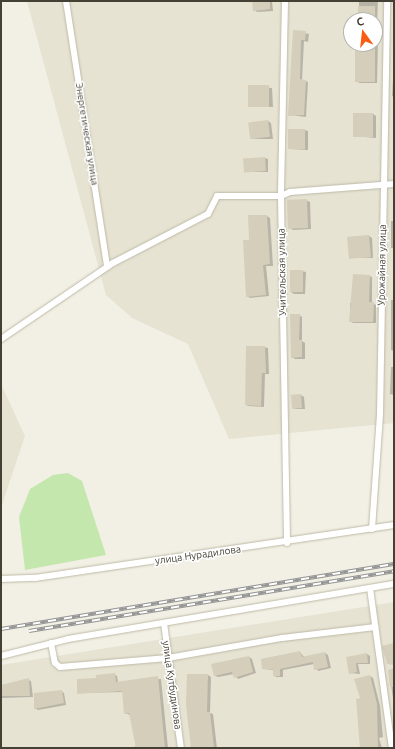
<!DOCTYPE html>
<html>
<head>
<meta charset="utf-8">
<style>
	body { margin:0 }
	#map { position:relative; width:395px; height:749px; overflow:hidden; background:#f2f0e4; font-family:Ubuntu,sans-serif }
	div>[style] { position:absolute }
	[style*='--x'] { left:calc(var(--x)*1px); top:calc(var(--y)*1px); width:calc(var(--w)*1px); rotate:calc(var(--a)*1deg) }
	.residential>* { inset:0; background:#e6e3d2 }
	.green>* { inset:0; background:#c3e7ad }
	.shadow>* { inset:0; background:#0003; transform-origin:0 0 }
	.building>* { inset:0; background:#d4ceba; transform-origin:0 0 }
	.roads { filter:drop-shadow(0 0 1px #beb9a7) drop-shadow(0 0 1px #beb9a7) }
	.minor>* { height:6px; margin:-3px; padding:0 3px; transform-origin:3px; border-radius:3px; background:#fff }
	.rail>* { height:4px; margin-top:-2px; transform-origin:0; background:repeating-linear-gradient(90deg,#fff 0 8px,#949494 0 16px); box-sizing:border-box; border-block:1px solid #949494 }
	span { translate:-50% -50%; white-space:nowrap; text-align:center; line-height:1.15; -webkit-text-stroke:3px #fff; paint-order:stroke }
	.street-label { font-size:10px; color:#444134 }
	.frame { position:absolute; inset:0; border:2px solid #444134; pointer-events:none }
	.north { position:absolute; left:343px; top:12px; width:40px; height:40px; box-sizing:border-box; background:#fff; border:1px solid #b4b3ae; border-radius:50%; rotate:345deg; font-size:11px; font-weight:700; line-height:16px; text-align:center; color:#444134 }
	.north::after { content:''; display:block; margin:auto; width:14px; height:18px; background:#fa5c14; clip-path:polygon(50% 0,100% 100%,50% 72%,0 100%) }
</style>
</head>
<body>
<div id="map">
	<div class="residential">
		<div style="clip-path:polygon(evenodd,27px 1px,394px 1px,394px 423px,229px 439px,188px 344px,132px 318px,106px 295px,27px 1px,351px 20px,375px 20px,375px 44px,351px 44px,351px 20px)"></div>
		<div style="clip-path:polygon(1px 384px,25px 436px,1px 508px)"></div>
		<div style="clip-path:polygon(394px 602px,394px 748px,1px 748px,1px 665px)"></div>
	</div>
	<div class="green">
		<div style="clip-path:polygon(68px 473px,82px 481px,106px 555px,25px 570px,19px 517px,30px 489px,53px 475px)"></div>
	</div>
	<div class="shadow">
		<div style="clip-path:polygon(253px 1px,272px 1px,273px 11px,257px 12px,254px 10px)"></div>
		<div style="clip-path:polygon(359px 1px,378px 1px,377px 25px,375px 25px,375px 20px,359px 20px)"></div>
		<div style="clip-path:polygon(294px 31px,309px 34px,308px 42px,304px 41px,302px 80px,308px 82px,306px 117px,289px 115px)"></div>
		<div style="clip-path:polygon(375px 41px,378px 43px,377px 83px,360px 83px,357px 82px,356px 44px,375px 44px)"></div>
		<div style="clip-path:polygon(393px 79px,394px 79px,394px 97px,392px 96px)"></div>
		<div style="clip-path:polygon(249px 86px,272px 88px,273px 107px,250px 106px)"></div>
		<div style="clip-path:polygon(373px 114px,376px 116px,376px 138px,354px 136px)"></div>
		<div style="clip-path:polygon(268px 121px,271px 123px,273px 139px,251px 139px)"></div>
		<div style="clip-path:polygon(304px 130px,308px 131px,308px 150px,289px 149px)"></div>
		<div style="clip-path:polygon(265px 158px,268px 159px,268px 172px,245px 172px)"></div>
		<div style="clip-path:polygon(394px 193px,394px 208px,393px 208px)"></div>
		<div style="clip-path:polygon(306px 200px,310px 202px,311px 229px,293px 230px,290px 228px)"></div>
		<div style="clip-path:polygon(267px 216px,270px 218px,273px 266px,266px 266px,269px 296px,250px 298px,247px 296px,250px 241px)"></div>
		<div style="left:391px;top:221px;width:3px;height:27px"></div>
		<div style="clip-path:polygon(369px 236px,372px 238px,373px 258px,350px 257px,349px 237px)"></div>
		<div style="clip-path:polygon(302px 271px,306px 272px,305px 294px,294px 294px,291px 292px)"></div>
		<div style="clip-path:polygon(369px 276px,372px 277px,372px 303px,376px 305px,376px 323px,353px 323px,350px 321px,350px 303px,353px 303px)"></div>
		<div style="clip-path:polygon(394px 281px,394px 351px,391px 350px,391px 300px,393px 300px)"></div>
		<div style="clip-path:polygon(299px 315px,302px 317px,302px 341px,305px 343px,305px 359px,295px 359px,292px 357px)"></div>
		<div style="clip-path:polygon(264px 347px,268px 348px,269px 374px,265px 374px,264px 407px,249px 406px,246px 405px)"></div>
		<div style="clip-path:polygon(391px 367px,394px 367px,394px 395px,390px 394px)"></div>
		<div style="clip-path:polygon(301px 395px,304px 397px,305px 409px,296px 409px,293px 408px)"></div>
		<div style="clip-path:polygon(300px 652px,304px 657px,325px 653px,328px 655px,331px 668px,318px 671px,314px 664px,283px 670px,283px 677px,277px 677px,274px 676px,274px 670px,263px 669px,262px 659px)"></div>
		<div style="clip-path:polygon(367px 654px,370px 656px,370px 664px,358px 664px,360px 674px,350px 673px,348px 658px)"></div>
		<div style="clip-path:polygon(249px 657px,252px 659px,256px 673px,238px 679px,234px 674px,218px 677px,215px 676px)"></div>
		<div style="clip-path:polygon(394px 669px,394px 705px,389px 671px)"></div>
		<div style="clip-path:polygon(114px 674px,117px 676px,118px 682px,161px 679px,168px 748px,133px 748px,136px 746px,130px 715px,125px 713px,124px 692px,78px 693px,97px 679px)"></div>
		<div style="clip-path:polygon(208px 675px,211px 677px,210px 713px,213px 714px,217px 748px,193px 748px)"></div>
		<div style="clip-path:polygon(370px 676px,373px 678px,380px 706px,383px 737px,379px 738px,382px 748px,361px 748px,361px 699px)"></div>
		<div style="clip-path:polygon(28px 680px,31px 681px,33px 697px,1px 698px,1px 686px)"></div>
		<div style="clip-path:polygon(61px 691px,64px 693px,66px 705px,38px 710px,35px 708px)"></div>
	</div>
	<div class="building">
		<div style="clip-path:polygon(252px 1px,270px 1px,270px 9px,253px 11px)"></div>
		<div style="left:358px;top:6px;width:17px;height:14px"></div>
		<div style="clip-path:polygon(293px 30px,306px 31px,305px 40px,301px 40px,300px 79px,306px 80px,304px 115px,288px 116px)"></div>
		<div style="left:355px;top:44px;width:20px;height:38px"></div>
		<div style="left:248px;top:85px;width:21px;height:22px"></div>
		<div style="left:353px;top:113px;width:20px;height:24px"></div>
		<div style="left:268px;top:120px;width:17px;height:20px;rotate:83deg"></div>
		<div style="left:288px;top:129px;width:17px;height:20px"></div>
		<div style="left:265px;top:157px;width:14px;height:22px;rotate:86deg"></div>
		<div style="left:307px;top:199px;width:29px;height:20px;rotate:88deg"></div>
		<div style="clip-path:polygon(248px 215px,267px 215px,270px 264px,263px 265px,266px 295px,246px 297px,243px 240px,249px 240px)"></div>
		<div style="left:369px;top:235px;width:22px;height:22px;rotate:85deg"></div>
		<div style="left:290px;top:270px;width:13px;height:22px"></div>
		<div style="clip-path:polygon(353px 274px,370px 275px,369px 302px,374px 302px,373px 322px,349px 322px)"></div>
		<div style="clip-path:polygon(290px 314px,300px 314px,299px 340px,302px 340px,302px 357px,291px 358px)"></div>
		<div style="clip-path:polygon(246px 346px,265px 346px,266px 373px,262px 373px,261px 406px,245px 405px)"></div>
		<div style="left:301px;top:394px;width:14px;height:10px;rotate:86deg"></div>
		<div style="clip-path:polygon(394px 643px,394px 665px,387px 664px,382px 646px)"></div>
		<div style="clip-path:polygon(300px 651px,302px 657px,325px 652px,328px 667px,314px 670px,313px 662px,280px 669px,280px 676px,273px 676px,273px 669px,262px 669px,261px 659px)"></div>
		<div style="clip-path:polygon(367px 653px,368px 663px,356px 663px,357px 672px,349px 674px,346px 657px)"></div>
		<div style="clip-path:polygon(249px 656px,253px 672px,234px 678px,232px 672px,214px 676px,211px 664px)"></div>
		<div style="clip-path:polygon(394px 668px,394px 687px,390px 687px,388px 670px)"></div>
		<div style="clip-path:polygon(115px 673px,116px 682px,158px 676px,165px 748px,136px 748px,129px 713px,124px 714px,122px 691px,77px 694px,77px 679px,96px 678px,96px 675px)"></div>
		<div style="clip-path:polygon(187px 674px,208px 674px,207px 712px,210px 712px,214px 748px,191px 748px,186px 705px)"></div>
		<div style="clip-path:polygon(370px 675px,377px 704px,378px 748px,360px 748px,356px 699px,360px 698px,354px 679px)"></div>
		<div style="clip-path:polygon(29px 678px,30px 696px,1px 696px,1px 685px)"></div>
		<div style="clip-path:polygon(62px 690px,64px 703px,34px 709px,34px 693px)"></div>
	</div>
	<div class="roads">
		<div class="minor">
			<div style="--x:66;--y:1;--w:269;--a:81.2"></div>
			<div style="--x:285;--y:1;--w:195;--a:91.2"></div>
			<div style="--x:281;--y:196;--w:347;--a:89"></div>
			<div style="--x:1;--y:339;--w:135;--a:-34.2"></div>
			<div style="--x:113;--y:263;--w:107;--a:-27.3"></div>
			<div style="--x:208;--y:214;--w:20;--a:-63"></div>
			<div style="--x:217;--y:196;--w:64;--a:0"></div>
			<div style="--x:281;--y:196;--w:10;--a:-24"></div>
			<div style="--x:290;--y:192;--w:104;--a:-4.4"></div>
			<div style="--x:372;--y:529;--w:114;--a:-86"></div>
			<div style="--x:380;--y:415;--w:414;--a:-89"></div>
			<div style="--x:1;--y:579;--w:34;--a:-2"></div>
			<div style="--x:35;--y:578;--w:363;--a:-8.4"></div>
			<div style="--x:370;--y:588;--w:162;--a:82.2"></div>
			<div style="--x:164;--y:623;--w:126;--a:82.3"></div>
			<div style="--x:51;--y:643;--w:20;--a:79"></div>
			<div style="--x:55;--y:663;--w:6;--a:39"></div>
			<div style="--x:60;--y:667;--w:108;--a:-4.8"></div>
			<div style="--x:168;--y:658;--w:116;--a:-10"></div>
			<div style="--x:282;--y:638;--w:94;--a:-6.7"></div>
			<div style="--x:1;--y:656;--w:69;--a:-14.2"></div>
			<div style="--x:68;--y:639;--w:331;--a:-9.6"></div>
		</div>
	</div>
	<div class="rail">
		<div style="--x:1;--y:629;--w:398;--a:-9.4"></div>
		<div style="--x:29;--y:631;--w:370;--a:-9.3"></div>
	</div>
	<div class="street-label">
		<span style="left:87px;top:134px;rotate:81deg">Энергетическая улица</span>
		<span style="left:382px;top:265px;rotate:-89deg">Урожайная улица</span>
		<span style="left:282px;top:272px;rotate:-91deg">Учительская улица</span>
		<span style="left:198px;top:555px;rotate:-8deg">улица Нурадилова</span>
		<span style="left:172px;top:685px;rotate:82deg">улица Кутбудинова</span>
	</div>
	<div class="frame"></div>
	<div class="north">С</div>
</div>
</body>
</html>
